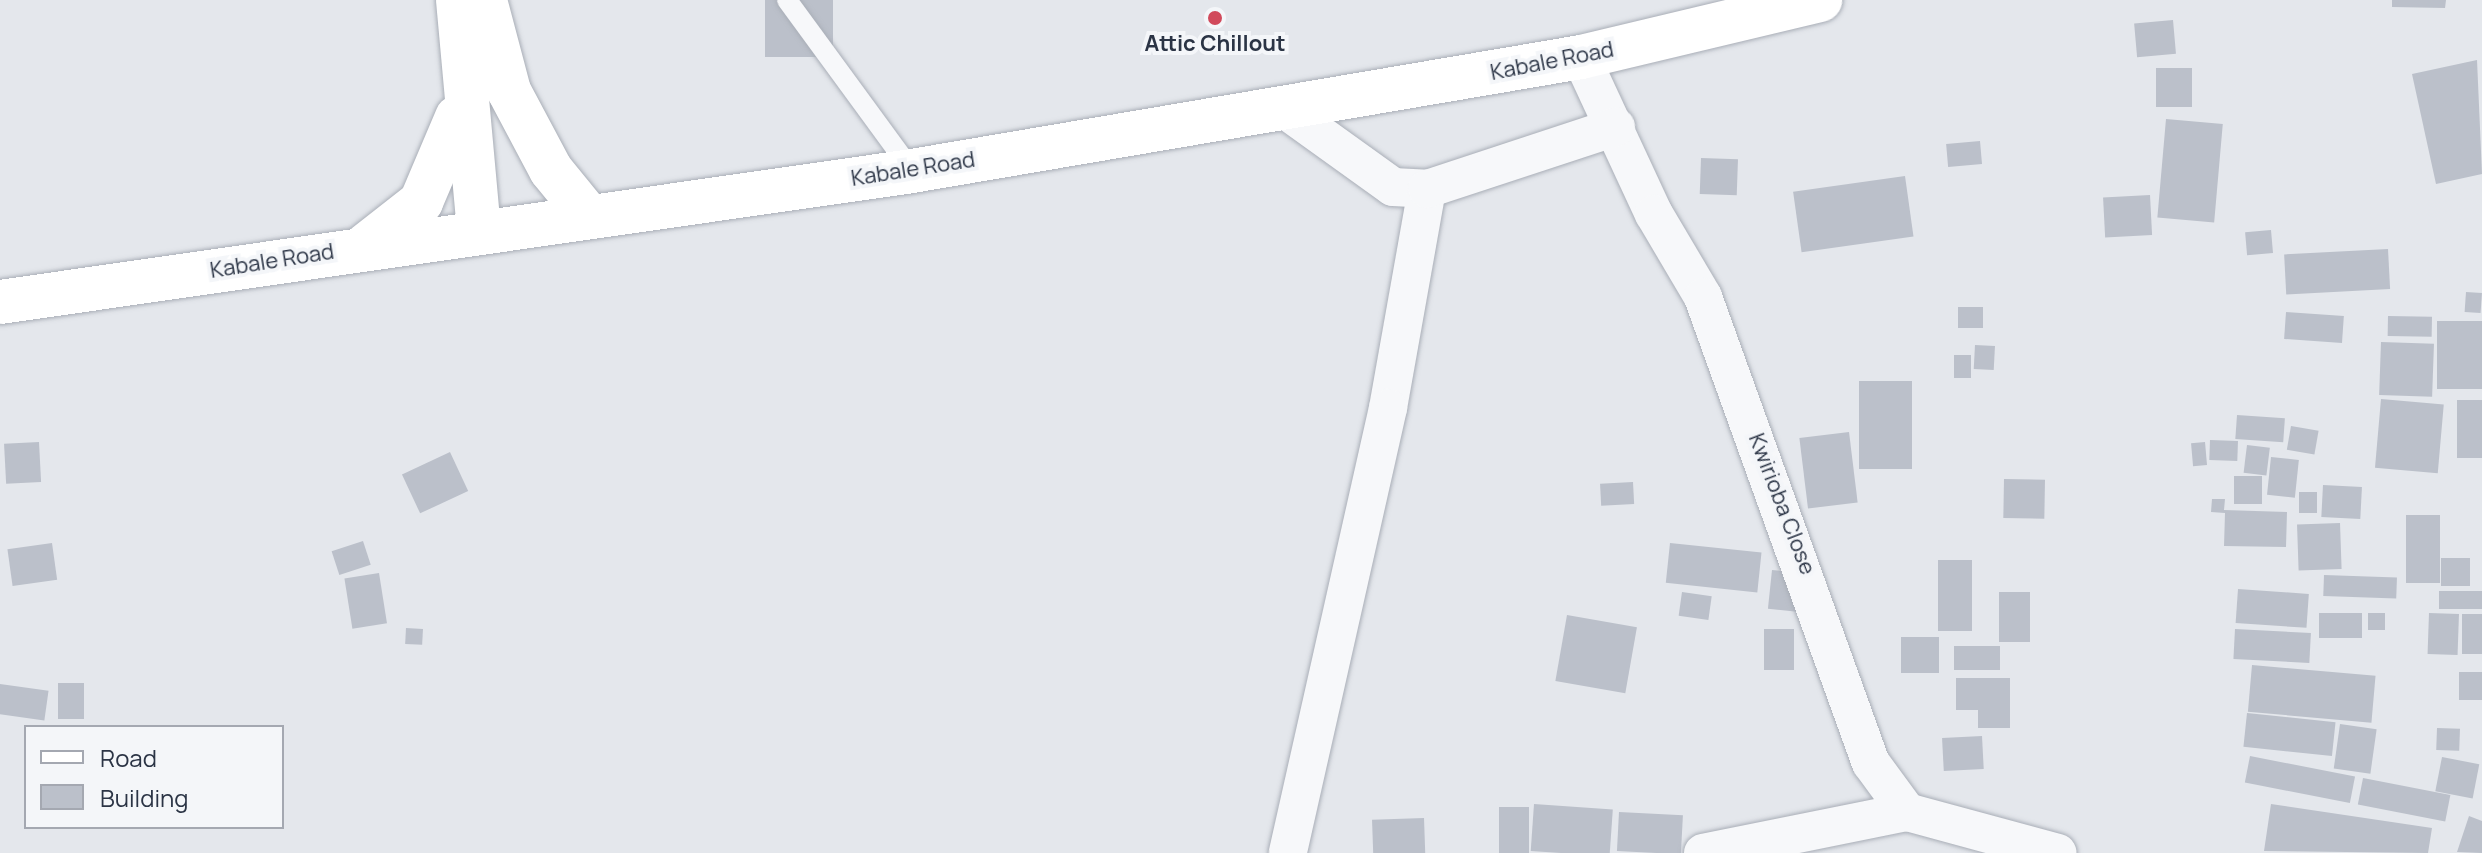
<!DOCTYPE html>
<html>
<head>
<meta charset="utf-8">
<style>
	body { margin:0 }
	#map { position:relative; width:2482px; height:853px; overflow:hidden; background:#e4e7ec; font-family:Manrope,sans-serif }
	div>[style] { position:absolute }
	[style*='--x'] { left:calc(var(--x)*1px); top:calc(var(--y)*1px); width:calc(var(--w)*1px); rotate:calc(var(--a)*1deg) }
	.building>* { inset:0; background:#bbc0ca; transform-origin:0 0 }
	.roads { filter:drop-shadow(0 0 2px #a9aeb7) drop-shadow(0 0 2px #a9aeb7) }
	.lane>* { height:20px; margin:-10px; padding:0 10px; transform-origin:10px; border-radius:10px; background:#f7f8fa }
	.street>* { height:38px; margin:-19px; padding:0 19px; transform-origin:19px; border-radius:19px; background:#f7f8fa }
	.primary>* { height:44px; margin:-22px; padding:0 22px; transform-origin:22px; border-radius:22px; background:#fff }
	.dots>* { width:22px; height:22px; translate:-50% -50%; box-sizing:border-box; border:4px solid #f4f6f9; border-radius:50% }
	span { translate:-50% -50%; white-space:nowrap; text-align:center; line-height:1.15; -webkit-text-stroke:8px #f4f6f9; paint-order:stroke }
	.poi-label { font-size:22px; color:#2b3445; font-weight:700 }
	.street-label { font-size:22px; color:#2b3445 }
	.legend { position:absolute; left:24px; top:725px; width:260px; height:104px; box-sizing:border-box; background:#f4f6f9; border:2px solid #a4a8b1; margin:0; padding:10px 14px; list-style:none; font-size:24px; color:#2b3445 }
	.legend li { display:flex; align-items:center; gap:16px; height:40px }
	.legend b { width:40px; border:2px solid #a4a8b1 }
</style>
</head>
<body>
<div id="map">
	<div class="building">
		<div style="left:765px;top:0;width:68px;height:57px"></div>
		<div style="clip-path:polygon(2392px 0,2446px 0,2445px 8px,2392px 7px)"></div>
		<div style="left:2173px;top:20px;width:34px;height:39px;rotate:85deg"></div>
		<div style="clip-path:polygon(2477px 60px,2482px 174px,2436px 184px,2412px 74px)"></div>
		<div style="left:2156px;top:68px;width:36px;height:39px"></div>
		<div style="left:2166px;top:119px;width:57px;height:99px;rotate:5deg"></div>
		<div style="left:1980px;top:141px;width:23px;height:34px;rotate:85deg"></div>
		<div style="left:1701px;top:158px;width:37px;height:36px;rotate:2deg"></div>
		<div style="left:1905px;top:176px;width:61px;height:113px;rotate:82deg"></div>
		<div style="left:2150px;top:195px;width:40px;height:47px;rotate:87deg"></div>
		<div style="left:2271px;top:230px;width:23px;height:26px;rotate:85deg"></div>
		<div style="left:2388px;top:249px;width:40px;height:104px;rotate:87deg"></div>
		<div style="left:2466px;top:292px;width:16px;height:20px;rotate:4deg"></div>
		<div style="left:1958px;top:307px;width:25px;height:21px"></div>
		<div style="left:2286px;top:312px;width:58px;height:27px;rotate:4deg"></div>
		<div style="left:2388px;top:316px;width:44px;height:20px;rotate:1deg"></div>
		<div style="left:2437px;top:321px;width:45px;height:68px"></div>
		<div style="left:2381px;top:342px;width:53px;height:53px;rotate:2deg"></div>
		<div style="left:1975px;top:345px;width:20px;height:24px;rotate:3deg"></div>
		<div style="left:1954px;top:355px;width:17px;height:23px"></div>
		<div style="left:1859px;top:381px;width:53px;height:88px"></div>
		<div style="left:2381px;top:399px;width:63px;height:69px;rotate:5deg"></div>
		<div style="left:2457px;top:400px;width:25px;height:58px"></div>
		<div style="left:2237px;top:415px;width:48px;height:24px;rotate:4deg"></div>
		<div style="left:2291px;top:426px;width:28px;height:24px;rotate:10deg"></div>
		<div style="left:1849px;top:432px;width:71px;height:50px;rotate:83deg"></div>
		<div style="left:2210px;top:440px;width:28px;height:20px;rotate:2deg"></div>
		<div style="left:39px;top:442px;width:40px;height:35px;rotate:87deg"></div>
		<div style="left:2205px;top:442px;width:23px;height:14px;rotate:85deg"></div>
		<div style="left:2247px;top:445px;width:23px;height:28px;rotate:7deg"></div>
		<div style="left:450px;top:452px;width:43px;height:53px;rotate:65deg"></div>
		<div style="left:2271px;top:457px;width:28px;height:38px;rotate:6deg"></div>
		<div style="left:2234px;top:476px;width:28px;height:28px"></div>
		<div style="left:2004px;top:479px;width:41px;height:39px;rotate:1deg"></div>
		<div style="left:1633px;top:482px;width:22px;height:33px;rotate:87deg"></div>
		<div style="left:2323px;top:485px;width:39px;height:32px;rotate:3deg"></div>
		<div style="left:2299px;top:492px;width:18px;height:21px"></div>
		<div style="clip-path:polygon(2212px 499px,2225px 499px,2224px 510px,2287px 512px,2286px 547px,2224px 546px,2225px 513px,2211px 512px)"></div>
		<div style="left:2406px;top:515px;width:34px;height:68px"></div>
		<div style="left:2340px;top:523px;width:46px;height:43px;rotate:88deg"></div>
		<div style="left:363px;top:541px;width:25px;height:33px;rotate:72deg"></div>
		<div style="left:52px;top:543px;width:37px;height:45px;rotate:82deg"></div>
		<div style="left:1670px;top:543px;width:92px;height:40px;rotate:6deg"></div>
		<div style="left:2441px;top:558px;width:29px;height:28px"></div>
		<div style="left:1938px;top:560px;width:34px;height:71px"></div>
		<div style="left:1772px;top:570px;width:29px;height:39px;rotate:6deg"></div>
		<div style="left:379px;top:573px;width:51px;height:35px;rotate:81deg"></div>
		<div style="left:2324px;top:575px;width:73px;height:21px;rotate:2deg"></div>
		<div style="left:2238px;top:589px;width:71px;height:34px;rotate:4deg"></div>
		<div style="left:2439px;top:591px;width:43px;height:18px"></div>
		<div style="left:1682px;top:592px;width:30px;height:24px;rotate:8deg"></div>
		<div style="left:1999px;top:592px;width:31px;height:50px"></div>
		<div style="left:2319px;top:613px;width:43px;height:25px"></div>
		<div style="left:2385px;top:613px;width:17px;height:17px;rotate:90deg"></div>
		<div style="left:2429px;top:613px;width:30px;height:41px;rotate:2deg"></div>
		<div style="left:2482px;top:614px;width:40px;height:20px;rotate:90deg"></div>
		<div style="left:1567px;top:615px;width:71px;height:67px;rotate:10deg"></div>
		<div style="left:406px;top:628px;width:17px;height:16px;rotate:3deg"></div>
		<div style="left:1764px;top:629px;width:30px;height:41px"></div>
		<div style="left:2235px;top:629px;width:76px;height:30px;rotate:3deg"></div>
		<div style="left:1901px;top:637px;width:38px;height:36px"></div>
		<div style="left:1954px;top:646px;width:46px;height:24px"></div>
		<div style="left:2252px;top:665px;width:124px;height:47px;rotate:5deg"></div>
		<div style="left:2482px;top:672px;width:28px;height:23px;rotate:90deg"></div>
		<div style="clip-path:polygon(1956px 678px,2010px 678px,2010px 728px,1978px 728px,1978px 710px,1956px 710px)"></div>
		<div style="left:58px;top:683px;width:26px;height:36px"></div>
		<div style="left:0;top:684px;width:49px;height:30px;rotate:8deg"></div>
		<div style="left:2247px;top:713px;width:89px;height:34px;rotate:6deg"></div>
		<div style="left:2340px;top:724px;width:37px;height:45px;rotate:8deg"></div>
		<div style="left:2437px;top:728px;width:23px;height:22px;rotate:2deg"></div>
		<div style="left:1982px;top:736px;width:33px;height:40px;rotate:87deg"></div>
		<div style="left:2250px;top:756px;width:107px;height:27px;rotate:11deg"></div>
		<div style="left:2442px;top:757px;width:38px;height:35px;rotate:11deg"></div>
		<div style="left:2363px;top:778px;width:89px;height:27px;rotate:11deg"></div>
		<div style="left:1534px;top:804px;width:79px;height:47px;rotate:4deg"></div>
		<div style="clip-path:polygon(2271px 804px,2432px 828px,2428px 853px,2264px 851px)"></div>
		<div style="left:1499px;top:807px;width:30px;height:46px"></div>
		<div style="left:1619px;top:812px;width:64px;height:39px;rotate:3deg"></div>
		<div style="clip-path:polygon(2469px 816px,2482px 821px,2482px 853px,2457px 852px)"></div>
		<div style="left:1424px;top:818px;width:35px;height:52px;rotate:88deg"></div>
	</div>
	<div class="roads">
		<div class="lane">
			<div style="--x:787;--y:0;--w:212;--a:53.8"></div>
		</div>
		<div class="street">
			<div style="--x:1581;--y:57;--w:173;--a:65.1"></div>
			<div style="--x:1654;--y:214;--w:96;--a:59.4"></div>
			<div style="--x:1703;--y:297;--w:495;--a:70.2"></div>
			<div style="--x:1871;--y:763;--w:61;--a:53.7"></div>
			<div style="--x:1907;--y:812;--w:156;--a:15.2"></div>
			<div style="--x:1283;--y:108;--w:135;--a:35.7"></div>
			<div style="--x:1393;--y:187;--w:34;--a:3"></div>
			<div style="--x:1427;--y:189;--w:222;--a:100.1"></div>
			<div style="--x:1388;--y:408;--w:456;--a:102.7"></div>
			<div style="--x:1427;--y:189;--w:199;--a:-18.2"></div>
			<div style="--x:1703;--y:853;--w:208;--a:-11.4"></div>
		</div>
		<div class="primary">
			<div style="--x:458;--y:0;--w:233;--a:84.8"></div>
			<div style="--x:485;--y:0;--w:94;--a:75.2"></div>
			<div style="--x:509;--y:91;--w:89;--a:62"></div>
			<div style="--x:551;--y:170;--w:57;--a:50.7"></div>
			<div style="--x:366;--y:245;--w:70;--a:-38"></div>
			<div style="--x:421;--y:202;--w:92;--a:-67"></div>
			<div style="--x:0;--y:302;--w:921;--a:-8.17"></div>
			<div style="--x:912;--y:171;--w:679;--a:-9.67"></div>
			<div style="--x:1581;--y:57;--w:246;--a:-13.4"></div>
		</div>
	</div>
	<div class="dots">
		<div style="left:1215px;top:18px;background:#d1495b"></div>
	</div>
	<div class="poi-label">
		<span style="left:1215px;top:44px">Attic Chillout</span>
	</div>
	<div class="street-label">
		<span style="left:1552px;top:61px;rotate:-11deg">Kabale Road</span>
		<span style="left:913px;top:169px;rotate:-9deg">Kabale Road</span>
		<span style="left:272px;top:261px;rotate:-9deg">Kabale Road</span>
		<span style="left:1782px;top:504px;rotate:69deg">Kwirioba Close</span>
	</div>
	<ul class="legend">
	<li><b style="height:10px;background:#fff"></b>Road</li>
	<li><b style="height:22px;background:#bbc0ca"></b>Building</li>
	</ul>
</div>
</body>
</html>
